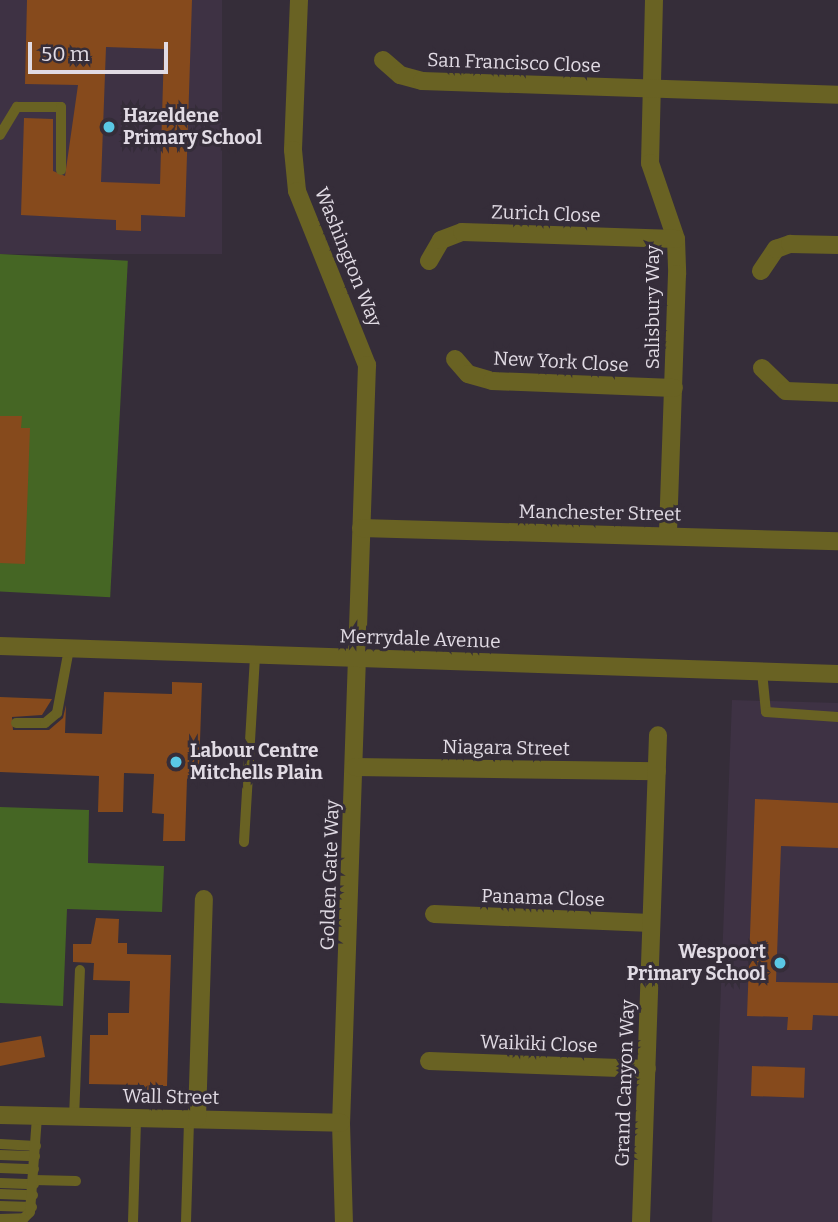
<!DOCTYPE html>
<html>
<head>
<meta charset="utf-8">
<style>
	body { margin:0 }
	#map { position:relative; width:838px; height:1222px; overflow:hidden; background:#352d39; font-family:Bitter,serif }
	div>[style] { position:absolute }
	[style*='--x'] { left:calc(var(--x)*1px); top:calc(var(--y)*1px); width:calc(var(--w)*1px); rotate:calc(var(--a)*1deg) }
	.built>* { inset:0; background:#3e3244; transform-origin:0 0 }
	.green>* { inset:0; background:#456624; transform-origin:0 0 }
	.building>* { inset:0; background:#864a1c; transform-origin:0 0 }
	.service>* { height:10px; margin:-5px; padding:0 5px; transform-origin:5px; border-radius:5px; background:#696223 }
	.minor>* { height:18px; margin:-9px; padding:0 9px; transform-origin:9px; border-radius:9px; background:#696223 }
	.tertiary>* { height:18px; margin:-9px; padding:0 9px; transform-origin:9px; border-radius:9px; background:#696223 }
	.dots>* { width:19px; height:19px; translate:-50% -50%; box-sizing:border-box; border:4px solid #352d39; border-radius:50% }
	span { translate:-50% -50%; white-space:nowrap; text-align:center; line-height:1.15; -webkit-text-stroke:6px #352d39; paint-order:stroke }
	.street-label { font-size:19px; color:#e1dbe4 }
	.poi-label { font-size:19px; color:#e1dbe4; font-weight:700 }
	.left { translate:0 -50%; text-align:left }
	.right { translate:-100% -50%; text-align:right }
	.scale { position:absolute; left:28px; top:42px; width:140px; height:32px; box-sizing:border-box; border:4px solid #e1dbe4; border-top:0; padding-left:9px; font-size:21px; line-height:24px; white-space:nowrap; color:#e1dbe4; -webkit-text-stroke:5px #352d39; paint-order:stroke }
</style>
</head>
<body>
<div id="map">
	<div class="built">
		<div style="left:0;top:0;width:222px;height:254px"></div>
		<div style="clip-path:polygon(732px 700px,838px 703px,838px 1222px,712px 1222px)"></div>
	</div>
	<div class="green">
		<div style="left:0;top:254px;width:128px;height:337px;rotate:3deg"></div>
		<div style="clip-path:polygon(0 807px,89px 810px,88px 863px,164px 866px,162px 912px,67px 909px,63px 1006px,0 1003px)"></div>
	</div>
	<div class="building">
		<div style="clip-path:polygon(evenodd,27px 0,192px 0,185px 217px,141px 215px,141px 231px,116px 230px,116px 220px,21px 215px,24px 118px,53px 119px,53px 171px,65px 176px,78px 85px,25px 84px,27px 0,106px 47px,164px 49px,160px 184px,101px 182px,106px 47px)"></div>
		<div style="clip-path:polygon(0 416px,22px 416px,21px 428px,30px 428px,25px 564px,0 563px)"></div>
		<div style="clip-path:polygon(172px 682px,202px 683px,199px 770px,187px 779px,185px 841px,163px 841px,164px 814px,152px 813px,154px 774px,124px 773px,123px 812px,98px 812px,99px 776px,0 772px,0 697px,52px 699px,42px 715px,12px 717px,13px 730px,49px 730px,63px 718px,66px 705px,65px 733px,102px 734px,104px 692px,172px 694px)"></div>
		<div style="clip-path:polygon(755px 799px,838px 803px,838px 848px,781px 846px,776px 982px,838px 983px,838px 1016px,813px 1015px,812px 1030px,787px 1030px,788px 1017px,747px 1016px)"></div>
		<div style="clip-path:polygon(96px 918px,119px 919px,118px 943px,127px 943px,127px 954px,171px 955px,167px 1086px,158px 1086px,158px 1091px,143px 1091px,144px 1085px,89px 1084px,90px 1035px,108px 1035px,108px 1013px,129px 1013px,130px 981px,93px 980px,94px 963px,73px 962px,73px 944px,91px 944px)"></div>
		<div style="clip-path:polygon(41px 1036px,45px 1057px,0 1066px,0 1043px)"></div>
		<div style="left:752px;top:1066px;width:53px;height:30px;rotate:2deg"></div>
	</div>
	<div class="service">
		<div style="--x:0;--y:135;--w:33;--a:-59"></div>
		<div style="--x:17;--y:107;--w:44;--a:0"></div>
		<div style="--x:61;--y:107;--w:63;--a:90"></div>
		<div style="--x:762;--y:672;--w:40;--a:84.3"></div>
		<div style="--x:766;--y:712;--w:72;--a:4"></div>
		<div style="--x:16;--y:723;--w:29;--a:0"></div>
		<div style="--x:45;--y:723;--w:16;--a:-40"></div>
		<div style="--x:57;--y:713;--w:65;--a:-79.4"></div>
		<div style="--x:244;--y:842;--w:186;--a:-86.6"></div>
		<div style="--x:74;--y:1118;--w:148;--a:-87.7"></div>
		<div style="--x:0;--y:1144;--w:36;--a:3"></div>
		<div style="--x:0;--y:1155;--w:35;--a:2"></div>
		<div style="--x:0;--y:1168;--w:34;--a:2"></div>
		<div style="--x:34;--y:1180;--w:42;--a:1.4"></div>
		<div style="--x:0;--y:1183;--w:34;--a:2"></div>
		<div style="--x:0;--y:1194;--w:33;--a:2"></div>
		<div style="--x:0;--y:1206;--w:32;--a:2"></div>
		<div style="--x:0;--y:1219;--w:24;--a:-2"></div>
		<div style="--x:24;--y:1218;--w:8;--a:-45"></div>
		<div style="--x:30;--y:1212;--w:95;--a:-85.8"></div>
		<div style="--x:133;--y:1222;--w:104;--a:-88.3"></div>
		<div style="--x:186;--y:1222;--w:104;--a:-88.3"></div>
	</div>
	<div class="minor">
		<div style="--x:299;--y:0;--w:150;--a:92.3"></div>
		<div style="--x:293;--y:150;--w:41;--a:84.4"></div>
		<div style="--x:297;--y:191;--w:188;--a:68.1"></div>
		<div style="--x:367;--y:365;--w:758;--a:91.96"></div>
		<div style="--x:341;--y:1123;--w:99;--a:88.3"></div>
		<div style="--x:654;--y:0;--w:163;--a:91.4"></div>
		<div style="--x:650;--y:163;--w:80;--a:71.1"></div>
		<div style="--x:676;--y:239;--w:35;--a:88"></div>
		<div style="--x:677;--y:274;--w:261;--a:92"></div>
		<div style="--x:383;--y:60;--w:23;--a:41"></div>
		<div style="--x:400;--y:75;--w:23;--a:15"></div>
		<div style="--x:422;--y:81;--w:416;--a:1.9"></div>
		<div style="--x:429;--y:261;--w:24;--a:-60"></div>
		<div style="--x:441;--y:240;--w:22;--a:-21"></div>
		<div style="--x:462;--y:232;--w:214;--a:1.9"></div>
		<div style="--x:761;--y:271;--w:27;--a:-56"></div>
		<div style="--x:776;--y:249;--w:15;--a:-20"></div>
		<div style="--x:790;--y:244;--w:48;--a:1.2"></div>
		<div style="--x:455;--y:359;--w:20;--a:49"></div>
		<div style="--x:468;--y:374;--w:25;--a:16"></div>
		<div style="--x:492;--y:381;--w:182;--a:2.2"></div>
		<div style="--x:762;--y:368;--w:33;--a:44"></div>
		<div style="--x:786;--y:391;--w:52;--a:2.2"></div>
		<div style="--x:361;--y:528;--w:477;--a:1.6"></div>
		<div style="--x:355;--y:767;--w:302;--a:0.8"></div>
		<div style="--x:434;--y:914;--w:217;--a:2.4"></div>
		<div style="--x:429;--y:1061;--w:218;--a:2.1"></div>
		<div style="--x:0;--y:1115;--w:341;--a:1.3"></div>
		<div style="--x:197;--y:1118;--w:219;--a:-88.2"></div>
		<div style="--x:641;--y:1222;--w:487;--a:-88"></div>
	</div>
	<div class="tertiary">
		<div style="--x:0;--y:646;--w:838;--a:1.91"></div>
	</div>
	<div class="dots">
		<div style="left:109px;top:127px;background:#5ac8e5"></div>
		<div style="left:176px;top:762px;background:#5ac8e5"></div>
		<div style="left:780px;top:963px;background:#5ac8e5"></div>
	</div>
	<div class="street-label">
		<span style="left:514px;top:63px;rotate:2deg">San Francisco Close</span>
		<span style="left:546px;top:214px;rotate:2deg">Zurich Close</span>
		<span style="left:348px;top:257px;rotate:68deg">Washington Way</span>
		<span style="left:653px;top:307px;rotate:-90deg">Salisbury Way</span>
		<span style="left:561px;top:362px;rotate:3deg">New York Close</span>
		<span style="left:600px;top:513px;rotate:1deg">Manchester Street</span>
		<span style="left:420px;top:639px;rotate:2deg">Merrydale Avenue</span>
		<span style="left:506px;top:748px;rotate:1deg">Niagara Street</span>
		<span style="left:330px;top:875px;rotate:-88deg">Golden Gate Way</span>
		<span style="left:543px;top:898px;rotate:2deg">Panama Close</span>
		<span style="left:539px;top:1044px;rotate:2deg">Waikiki Close</span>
		<span style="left:625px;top:1083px;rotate:-88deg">Grand Canyon Way</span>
		<span style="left:171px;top:1097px;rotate:1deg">Wall Street</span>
	</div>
	<div class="poi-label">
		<span class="left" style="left:123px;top:127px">Hazeldene<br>Primary School</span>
		<span class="left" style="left:190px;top:762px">Labour Centre<br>Mitchells Plain</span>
		<span class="right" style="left:766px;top:963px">Wespoort<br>Primary School</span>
	</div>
	<div class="scale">50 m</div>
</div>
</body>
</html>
